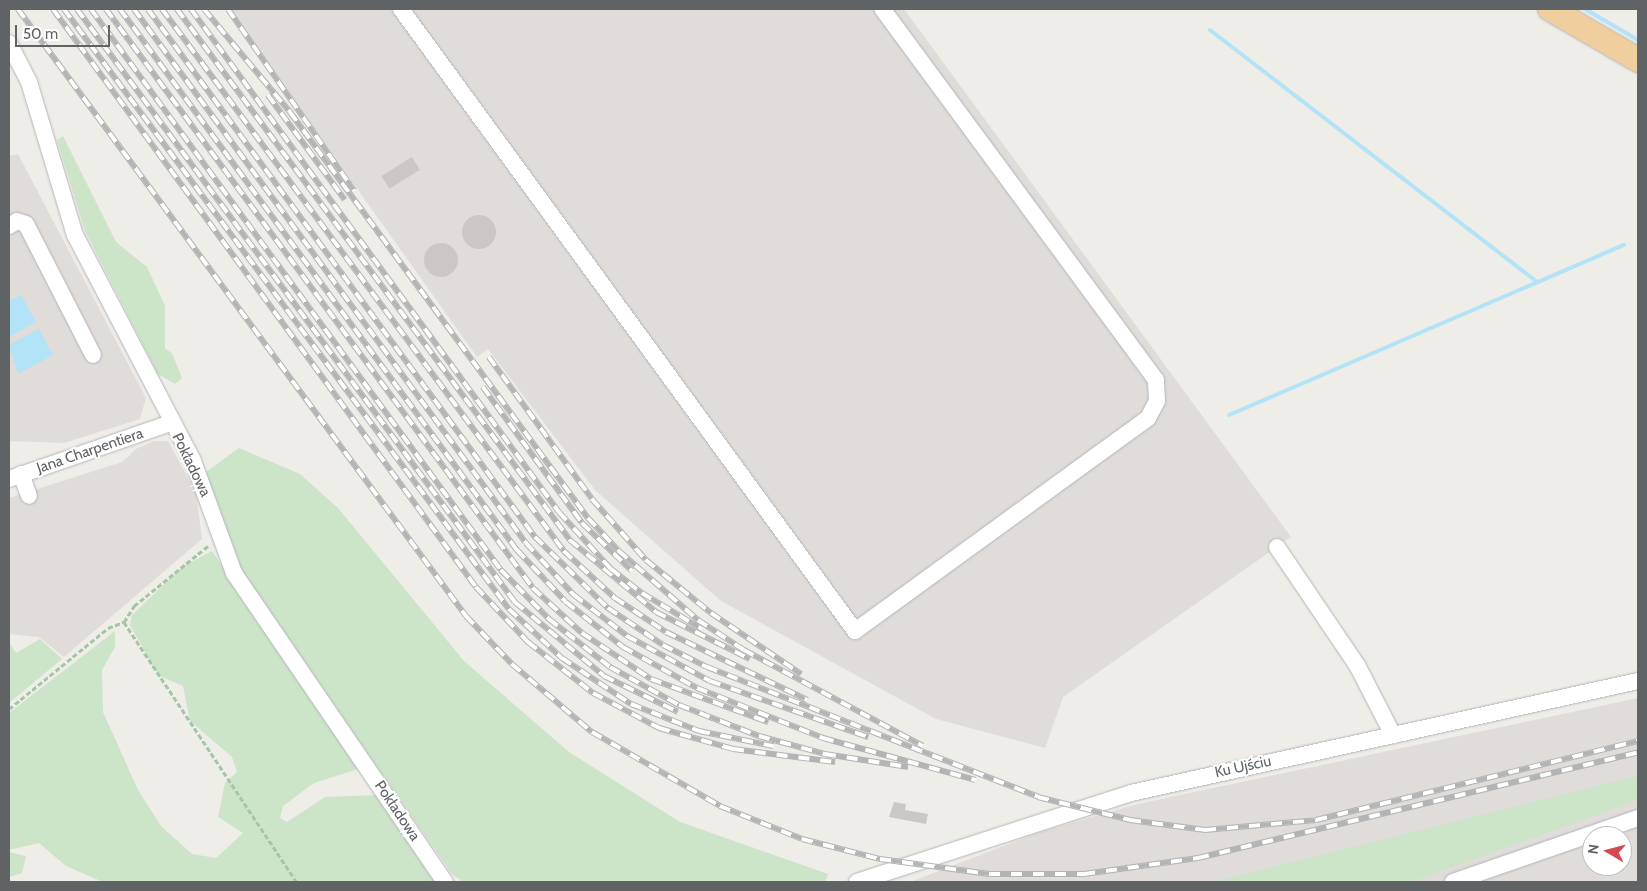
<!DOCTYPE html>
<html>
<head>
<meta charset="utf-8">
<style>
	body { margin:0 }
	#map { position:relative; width:1647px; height:891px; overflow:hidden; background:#efede8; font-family:Cabin,sans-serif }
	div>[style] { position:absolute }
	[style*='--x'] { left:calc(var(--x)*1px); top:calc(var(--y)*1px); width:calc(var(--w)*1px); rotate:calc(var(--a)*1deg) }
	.industrial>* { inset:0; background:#dfdcda }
	.green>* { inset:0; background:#cce4c8 }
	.water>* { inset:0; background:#b2e3f6 }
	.stream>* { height:4px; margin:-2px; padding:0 2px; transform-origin:2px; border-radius:2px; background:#b2e3f6 }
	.building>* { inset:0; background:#cbc8c4; transform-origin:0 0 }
	.round { border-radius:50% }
	.path>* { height:2.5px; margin-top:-1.25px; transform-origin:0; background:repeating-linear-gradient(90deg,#a3c6a7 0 5px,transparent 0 7.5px) }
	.roads { filter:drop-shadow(0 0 1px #b3b5b8) drop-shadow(0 0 1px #b3b5b8) }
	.minor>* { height:16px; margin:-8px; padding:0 8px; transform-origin:8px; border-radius:8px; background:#fff }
	.highway>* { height:24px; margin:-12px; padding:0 12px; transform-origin:12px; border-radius:12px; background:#f1ce9d }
	.rail>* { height:5.5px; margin-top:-2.75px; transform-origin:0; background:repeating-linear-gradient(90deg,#fff 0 11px,#b3b4b4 0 22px); box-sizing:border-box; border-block:1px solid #b3b4b4 }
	span { translate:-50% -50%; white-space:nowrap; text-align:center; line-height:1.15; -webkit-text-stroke:4px #fff; paint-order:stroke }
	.street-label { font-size:15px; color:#5f6366 }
	.frame { position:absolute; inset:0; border:10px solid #5f6366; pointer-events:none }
	.north { position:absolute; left:1582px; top:826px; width:50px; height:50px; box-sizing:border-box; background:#fff; border:1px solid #bfc1c2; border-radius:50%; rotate:278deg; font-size:14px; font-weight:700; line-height:20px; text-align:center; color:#5f6366 }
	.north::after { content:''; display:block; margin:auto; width:18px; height:22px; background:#d64754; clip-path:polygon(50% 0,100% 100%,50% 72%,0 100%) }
	.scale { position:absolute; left:15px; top:25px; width:95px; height:22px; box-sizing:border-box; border:2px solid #5f6366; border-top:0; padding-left:6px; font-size:15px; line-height:18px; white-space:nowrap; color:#5f6366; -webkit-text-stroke:4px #fff; paint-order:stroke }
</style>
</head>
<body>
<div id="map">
	<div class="industrial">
		<div style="clip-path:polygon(229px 9px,904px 9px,1291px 537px,1063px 697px,1045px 748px,936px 719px,721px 601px,595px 490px,488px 349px,477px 357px)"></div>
		<div style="clip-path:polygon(18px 154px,146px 398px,140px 419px,64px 443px,9px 441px,9px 156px)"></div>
		<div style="clip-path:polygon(154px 441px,168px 441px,196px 493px,202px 539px,64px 657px,39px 637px,9px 634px,9px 498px,122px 462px,136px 449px)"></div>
		<div style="clip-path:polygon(evenodd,1638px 698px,1638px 882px,910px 882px,1040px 832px,1138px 804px,1638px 698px,1592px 836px,1622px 836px,1622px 866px,1592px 866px,1592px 836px)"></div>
	</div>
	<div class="green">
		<div style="clip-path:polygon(63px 136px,116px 242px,147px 267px,165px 306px,165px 349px,172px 353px,182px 378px,175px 384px,158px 374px,85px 231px,57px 140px)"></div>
		<div style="clip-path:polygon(239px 448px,300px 474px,338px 508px,464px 661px,569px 752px,680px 822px,828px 874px,825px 882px,463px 882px,452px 874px,243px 575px,206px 472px)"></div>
		<div style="clip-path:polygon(212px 551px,358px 769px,314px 783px,283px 806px,280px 818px,287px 822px,325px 797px,378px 795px,439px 882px,103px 882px,66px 866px,39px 843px,9px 850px,9px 713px,115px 631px,115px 647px,102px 670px,103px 712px,138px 790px,161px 826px,192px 854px,216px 858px,243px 833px,218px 817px,225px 783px,237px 772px,232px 757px,190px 721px,183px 686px,158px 675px,130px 625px,132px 615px,182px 567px)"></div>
		<div style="clip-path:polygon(40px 639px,62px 659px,9px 703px,9px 642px,16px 653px)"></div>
		<div style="clip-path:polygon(1638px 776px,1638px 800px,1411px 882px,1212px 882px)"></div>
		<div style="clip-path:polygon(9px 852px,26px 856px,22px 873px,9px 877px)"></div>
	</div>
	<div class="water">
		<div style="clip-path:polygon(21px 295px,36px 322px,9px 337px,9px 301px)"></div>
		<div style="clip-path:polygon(39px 329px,53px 355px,18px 374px,9px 345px)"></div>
	</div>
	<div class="stream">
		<div style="--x:1585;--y:9;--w:61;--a:30.3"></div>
		<div style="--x:1210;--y:30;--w:413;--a:37.6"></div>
		<div style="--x:1229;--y:415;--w:430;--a:-23.3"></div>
	</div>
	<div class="building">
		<div style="left:412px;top:157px;width:15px;height:36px;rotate:58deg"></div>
		<div class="round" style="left:462px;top:215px;width:34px;height:34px"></div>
		<div class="round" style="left:424px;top:243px;width:34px;height:34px"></div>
		<div style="clip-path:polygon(894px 802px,906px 804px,905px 810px,928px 814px,926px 824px,889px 817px)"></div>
	</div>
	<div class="path">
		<div style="--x:124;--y:622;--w:312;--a:56.4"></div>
		<div style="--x:9;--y:709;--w:128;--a:-39.3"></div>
		<div style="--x:108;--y:628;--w:17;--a:-21"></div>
		<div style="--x:124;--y:622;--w:19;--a:-58"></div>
		<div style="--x:134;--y:606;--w:97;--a:-39.1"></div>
	</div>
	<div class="roads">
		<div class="minor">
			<div style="--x:401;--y:9;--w:770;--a:53.87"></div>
			<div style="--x:855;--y:631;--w:362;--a:-36"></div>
			<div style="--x:1148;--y:418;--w:19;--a:-62"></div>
			<div style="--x:1157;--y:401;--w:21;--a:-93"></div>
			<div style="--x:1156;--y:380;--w:461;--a:-126.4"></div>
			<div style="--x:9;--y:43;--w:44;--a:62.9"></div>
			<div style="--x:29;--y:82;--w:160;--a:73.3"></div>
			<div style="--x:75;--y:235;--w:255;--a:62.4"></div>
			<div style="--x:193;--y:461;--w:119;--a:69.9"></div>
			<div style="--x:234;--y:573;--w:374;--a:55.7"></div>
			<div style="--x:9;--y:226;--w:9;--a:-32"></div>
			<div style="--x:17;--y:221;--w:9;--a:18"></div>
			<div style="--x:26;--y:224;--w:147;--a:62.9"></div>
			<div style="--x:21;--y:474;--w:23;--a:70"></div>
			<div style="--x:9;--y:479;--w:171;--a:-19.1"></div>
			<div style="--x:1277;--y:547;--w:143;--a:55.9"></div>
			<div style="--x:1357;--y:665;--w:79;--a:62.8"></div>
			<div style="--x:857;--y:882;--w:288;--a:-18"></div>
			<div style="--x:1131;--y:793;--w:519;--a:-12.46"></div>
			<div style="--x:1453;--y:882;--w:196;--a:-19.1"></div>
		</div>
		<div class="highway">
			<div style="--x:1550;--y:9;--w:102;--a:30.1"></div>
		</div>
	</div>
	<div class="rail">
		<div style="--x:18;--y:9;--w:754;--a:53.57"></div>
		<div style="--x:466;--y:616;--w:66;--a:46.2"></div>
		<div style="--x:512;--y:664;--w:105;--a:40.4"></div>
		<div style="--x:592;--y:732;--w:148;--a:30"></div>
		<div style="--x:720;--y:806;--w:88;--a:21.9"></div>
		<div style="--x:802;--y:839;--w:81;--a:14.4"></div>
		<div style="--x:880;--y:859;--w:110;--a:7.8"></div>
		<div style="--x:989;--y:874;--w:95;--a:0"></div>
		<div style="--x:1084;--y:874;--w:115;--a:-8"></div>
		<div style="--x:1198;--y:858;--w:453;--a:-13.5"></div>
		<div style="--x:53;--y:9;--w:716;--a:53.8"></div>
		<div style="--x:476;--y:587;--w:76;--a:46.6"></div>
		<div style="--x:528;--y:642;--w:83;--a:38.1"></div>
		<div style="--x:593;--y:693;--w:75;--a:27.9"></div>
		<div style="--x:659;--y:728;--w:77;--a:15.8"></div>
		<div style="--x:733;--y:749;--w:103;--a:7.3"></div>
		<div style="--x:64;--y:9;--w:747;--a:53.44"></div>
		<div style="--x:509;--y:609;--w:72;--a:42.8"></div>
		<div style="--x:562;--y:658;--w:83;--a:33.7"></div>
		<div style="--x:631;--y:704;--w:73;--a:21.7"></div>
		<div style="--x:699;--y:731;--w:76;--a:11.5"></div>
		<div style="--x:77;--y:9;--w:737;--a:53.55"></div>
		<div style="--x:515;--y:602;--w:116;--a:39.7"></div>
		<div style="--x:604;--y:676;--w:82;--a:25.9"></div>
		<div style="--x:91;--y:9;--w:695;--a:53.84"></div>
		<div style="--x:501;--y:570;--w:69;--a:45.6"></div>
		<div style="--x:549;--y:619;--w:78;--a:38.2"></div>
		<div style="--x:610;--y:667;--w:79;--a:28.8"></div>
		<div style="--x:679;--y:705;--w:86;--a:21.2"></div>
		<div style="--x:759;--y:736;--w:68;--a:15.3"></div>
		<div style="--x:825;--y:754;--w:84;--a:8.9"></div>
		<div style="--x:106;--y:9;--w:719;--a:53.59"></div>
		<div style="--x:533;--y:588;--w:67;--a:42.6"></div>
		<div style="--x:582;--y:633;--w:83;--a:33.7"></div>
		<div style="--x:651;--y:679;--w:125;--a:20.2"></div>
		<div style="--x:120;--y:9;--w:671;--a:53.73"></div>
		<div style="--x:517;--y:550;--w:71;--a:46.7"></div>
		<div style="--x:566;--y:602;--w:73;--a:38.3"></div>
		<div style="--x:623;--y:647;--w:85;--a:29"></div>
		<div style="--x:697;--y:688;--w:136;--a:21.6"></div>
		<div style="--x:823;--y:738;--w:158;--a:15.4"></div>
		<div style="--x:134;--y:9;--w:662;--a:53.72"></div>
		<div style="--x:526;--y:543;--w:71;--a:47.3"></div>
		<div style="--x:574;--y:595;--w:67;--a:37.7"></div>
		<div style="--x:627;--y:636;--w:94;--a:28.5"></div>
		<div style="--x:710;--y:681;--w:168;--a:19.5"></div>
		<div style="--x:148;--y:9;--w:655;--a:53.76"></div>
		<div style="--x:535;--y:537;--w:102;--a:44.2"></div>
		<div style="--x:608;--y:608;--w:66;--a:33.9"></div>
		<div style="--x:663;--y:645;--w:49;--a:26.6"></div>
		<div style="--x:707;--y:667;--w:356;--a:21.4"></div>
		<div style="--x:1038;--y:797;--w:95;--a:14"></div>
		<div style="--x:1130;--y:820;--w:76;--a:7.6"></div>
		<div style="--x:1205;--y:830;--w:111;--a:-5.1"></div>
		<div style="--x:1316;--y:820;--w:332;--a:-13.8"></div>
		<div style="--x:162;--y:9;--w:675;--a:53.44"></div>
		<div style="--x:564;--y:551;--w:69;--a:42.7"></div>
		<div style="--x:615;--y:598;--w:61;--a:33.7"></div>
		<div style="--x:666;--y:632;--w:157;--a:25.7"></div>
		<div style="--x:177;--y:9;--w:661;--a:53.49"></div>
		<div style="--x:570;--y:540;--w:112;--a:39.9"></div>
		<div style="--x:656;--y:612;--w:105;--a:26.6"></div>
		<div style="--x:191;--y:9;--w:623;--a:53.81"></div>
		<div style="--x:559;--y:512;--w:77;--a:47.6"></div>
		<div style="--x:611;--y:569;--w:39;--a:38"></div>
		<div style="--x:642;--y:593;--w:70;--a:31"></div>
		<div style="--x:204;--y:9;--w:134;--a:50.1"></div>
		<div style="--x:290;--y:112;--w:504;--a:53.72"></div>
		<div style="--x:588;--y:518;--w:45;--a:46.8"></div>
		<div style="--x:619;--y:551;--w:105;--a:41.1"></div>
		<div style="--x:698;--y:620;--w:55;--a:33.1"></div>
		<div style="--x:744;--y:650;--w:203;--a:28.2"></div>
		<div style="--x:228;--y:9;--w:221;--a:55.2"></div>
		<div style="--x:268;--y:95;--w:130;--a:53.7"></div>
		<div style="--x:489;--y:357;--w:175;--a:54"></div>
		<div style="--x:592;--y:499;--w:81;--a:48.5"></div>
		<div style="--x:646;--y:560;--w:84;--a:39.2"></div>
		<div style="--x:711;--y:613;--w:109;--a:34.1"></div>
		<div style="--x:483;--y:387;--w:168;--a:53.9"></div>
		<div style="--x:582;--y:523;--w:69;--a:43.8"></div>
	</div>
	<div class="street-label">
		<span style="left:90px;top:451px;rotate:-19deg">Jana Charpentiera</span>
		<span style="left:191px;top:465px;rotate:64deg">Pokładowa</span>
		<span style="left:1243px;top:767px;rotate:-12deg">Ku Ujściu</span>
		<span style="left:397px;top:811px;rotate:56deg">Pokładowa</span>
	</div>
	<div class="frame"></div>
	<div class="north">N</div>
	<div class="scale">50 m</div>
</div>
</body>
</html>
